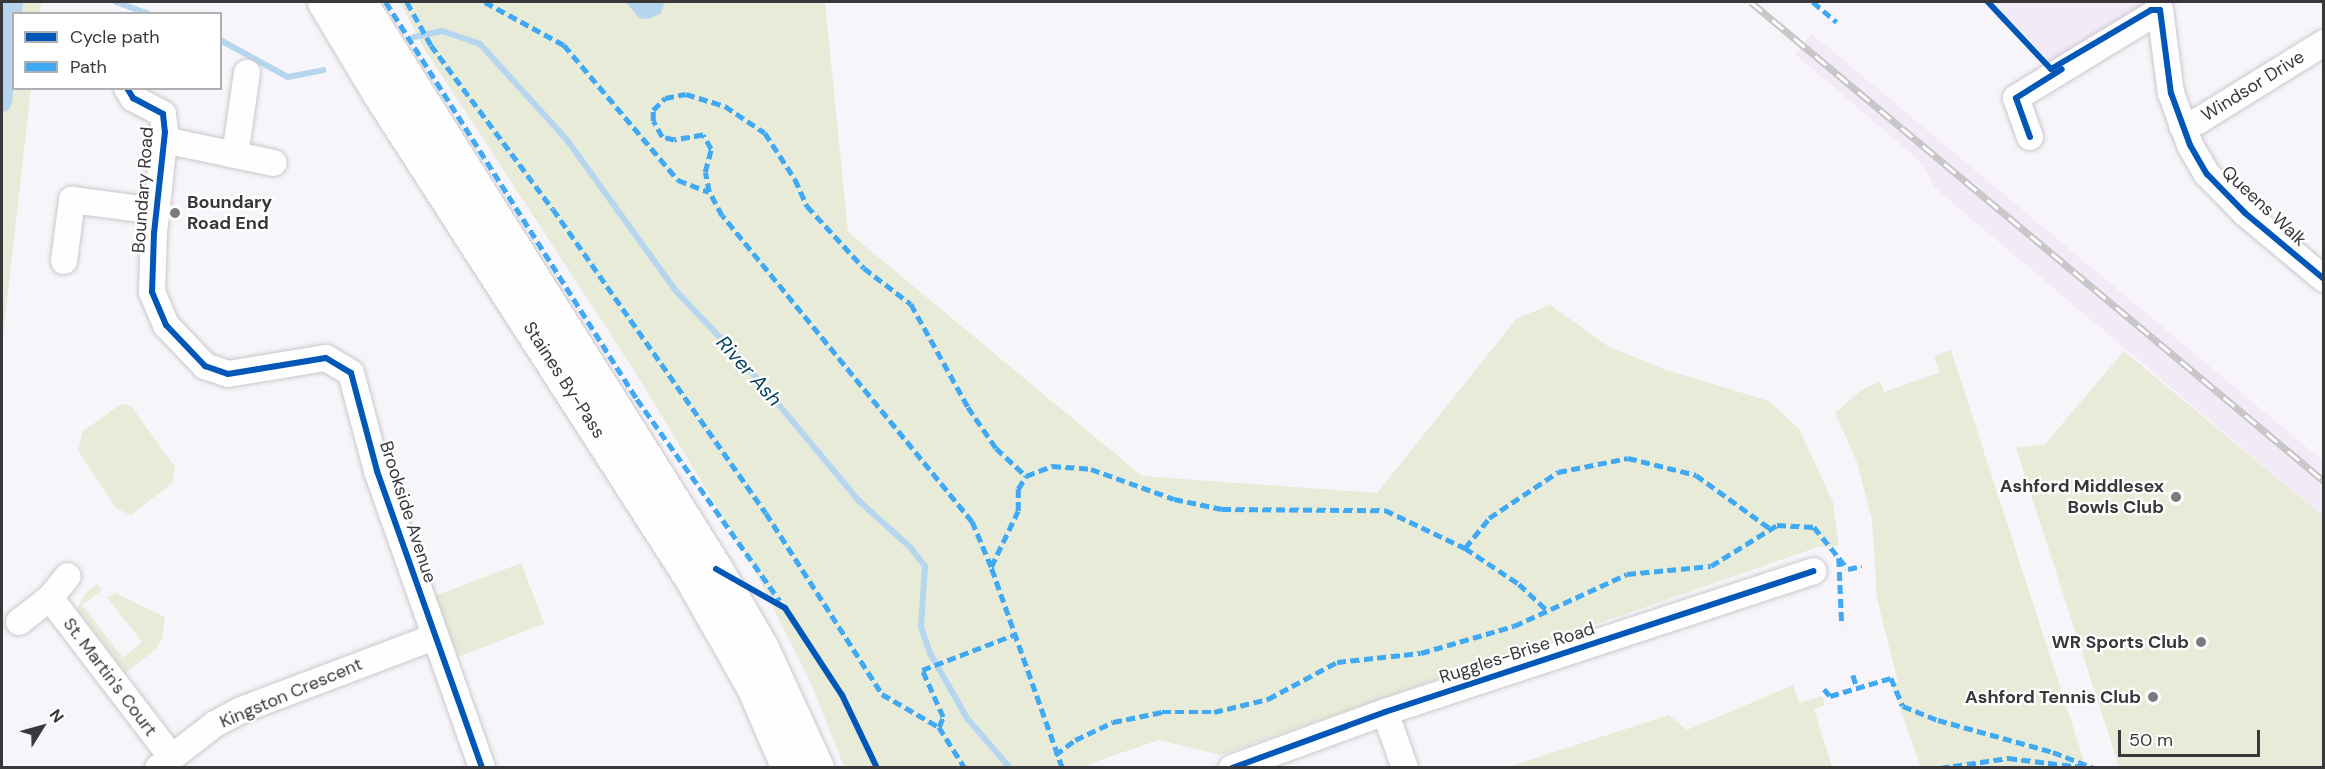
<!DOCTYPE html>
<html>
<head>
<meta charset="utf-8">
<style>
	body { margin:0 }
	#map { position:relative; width:2325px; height:769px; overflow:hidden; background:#f8f5fa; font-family:"DM Sans",sans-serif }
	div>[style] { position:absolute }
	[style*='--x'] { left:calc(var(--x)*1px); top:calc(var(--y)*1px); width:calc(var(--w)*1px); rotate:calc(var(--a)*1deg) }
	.built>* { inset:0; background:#f2eaf6 }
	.green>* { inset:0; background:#e8ebd8; transform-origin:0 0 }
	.water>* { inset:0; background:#b6d6ef }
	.stream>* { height:6px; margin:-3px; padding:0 3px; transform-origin:3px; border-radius:3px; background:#b6d6ef }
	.canal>* { height:20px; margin:-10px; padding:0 10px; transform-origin:10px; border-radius:10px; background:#b6d6ef }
	.roads { filter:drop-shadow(0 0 2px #cac8cc) drop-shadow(0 0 2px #cac8cc) }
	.minor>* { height:26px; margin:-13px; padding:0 13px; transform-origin:13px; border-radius:13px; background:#fefefe }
	.highway>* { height:33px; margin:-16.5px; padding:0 16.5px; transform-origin:16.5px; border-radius:16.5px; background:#fefefe }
	.rail>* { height:7px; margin-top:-3.5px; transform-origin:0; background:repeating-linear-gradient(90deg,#fff 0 14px,#c5c5c5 0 28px); box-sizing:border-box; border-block:2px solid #c5c5c5 }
	.quiet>* { height:4.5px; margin-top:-2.25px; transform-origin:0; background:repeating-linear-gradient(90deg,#3fa9f5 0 9px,transparent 0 13.5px) }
	.cycleway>* { height:6px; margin:-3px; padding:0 3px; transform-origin:3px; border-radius:3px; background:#0057b8 }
	.dots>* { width:16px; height:16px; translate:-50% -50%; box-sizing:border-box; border:3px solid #fff; border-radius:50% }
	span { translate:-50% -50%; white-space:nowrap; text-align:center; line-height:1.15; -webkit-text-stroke:4.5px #fff; paint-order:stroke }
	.street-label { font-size:18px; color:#3a373b }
	.poi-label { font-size:18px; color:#3a373b; font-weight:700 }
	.left { translate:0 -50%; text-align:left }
	.right { translate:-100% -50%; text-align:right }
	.water-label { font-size:20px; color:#003e5e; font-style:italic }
	.frame { position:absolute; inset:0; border:3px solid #3a373b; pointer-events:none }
	.legend { position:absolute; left:12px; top:12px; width:210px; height:78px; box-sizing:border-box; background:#fff; border:2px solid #b0afb1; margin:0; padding:8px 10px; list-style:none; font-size:18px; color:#3a373b }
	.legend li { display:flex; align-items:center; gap:12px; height:30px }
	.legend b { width:30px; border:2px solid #b0afb1 }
	.north { position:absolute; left:12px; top:697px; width:60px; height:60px; -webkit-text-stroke:4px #fff; paint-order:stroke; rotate:53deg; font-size:16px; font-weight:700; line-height:24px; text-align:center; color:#3a373b }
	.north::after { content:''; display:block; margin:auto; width:21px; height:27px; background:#3a373b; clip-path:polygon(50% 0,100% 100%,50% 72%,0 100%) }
	.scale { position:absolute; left:2118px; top:730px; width:142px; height:27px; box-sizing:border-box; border:3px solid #3a373b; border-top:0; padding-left:8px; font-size:18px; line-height:21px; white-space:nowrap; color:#3a373b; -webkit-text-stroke:4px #fff; paint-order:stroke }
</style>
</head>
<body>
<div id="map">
	<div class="built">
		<div style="clip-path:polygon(1994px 2px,2159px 2px,2053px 65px)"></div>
		<div style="clip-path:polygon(1812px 34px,2323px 461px,2323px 516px,1935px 188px,1922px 163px,1795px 54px)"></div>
	</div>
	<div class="green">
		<div style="clip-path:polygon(2px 2px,41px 2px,40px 13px,14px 14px,14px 88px,31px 89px,2px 345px)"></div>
		<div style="clip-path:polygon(400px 2px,825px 2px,848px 232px,1142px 476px,1377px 493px,1517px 318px,1550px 305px,1608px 346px,1663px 369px,1769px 401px,1799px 429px,1833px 502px,1839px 546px,1818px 547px,1220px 755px,1159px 740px,1089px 764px,1089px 767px,844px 767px,813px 688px,753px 567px,637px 375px,425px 50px)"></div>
		<div style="clip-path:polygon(1951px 350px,2086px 767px,1921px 767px,1891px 684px,1898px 682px,1877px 599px,1872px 520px,1857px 462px,1835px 413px,1862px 390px,1880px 381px,1884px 392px,1940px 372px,1934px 356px)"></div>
		<div style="clip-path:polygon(2124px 351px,2323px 516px,2323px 767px,2119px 767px,2016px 448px,2045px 444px)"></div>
		<div style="clip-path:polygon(121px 404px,131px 406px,175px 467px,172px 483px,131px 515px,117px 509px,78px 451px,82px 432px)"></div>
		<div style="left:521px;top:563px;width:65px;height:92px;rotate:69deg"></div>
		<div style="clip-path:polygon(98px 584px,102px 590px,82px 605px,123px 658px,142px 642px,107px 597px,115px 593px,165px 617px,162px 639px,156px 649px,126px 673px,77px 609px,85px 594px)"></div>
		<div style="clip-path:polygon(1793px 685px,1799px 703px,1822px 696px,1825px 705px,1814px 709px,1832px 767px,1508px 767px,1669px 715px,1687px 730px)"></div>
	</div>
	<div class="water">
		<div style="clip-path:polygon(626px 2px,665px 2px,661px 13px,649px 19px,639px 18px)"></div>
	</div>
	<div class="stream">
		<div style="--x:116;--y:2;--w:35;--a:20"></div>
		<div style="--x:414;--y:37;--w:29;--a:-12"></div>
		<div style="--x:442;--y:31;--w:40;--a:18.9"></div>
		<div style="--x:480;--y:44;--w:130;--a:47.8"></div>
		<div style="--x:567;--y:140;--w:186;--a:54.2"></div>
		<div style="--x:676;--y:291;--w:99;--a:46.6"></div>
		<div style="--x:744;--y:363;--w:180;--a:50.2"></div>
		<div style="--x:859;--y:501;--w:69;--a:42"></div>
		<div style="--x:910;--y:547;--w:24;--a:52"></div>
		<div style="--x:925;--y:566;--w:61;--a:93.8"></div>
		<div style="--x:921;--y:627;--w:28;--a:71"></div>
		<div style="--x:930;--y:653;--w:75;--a:60.4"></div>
		<div style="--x:967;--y:718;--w:66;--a:49.3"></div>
		<div style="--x:220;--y:40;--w:77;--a:28.6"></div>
		<div style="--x:288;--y:77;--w:36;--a:-11"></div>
	</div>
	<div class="canal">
		<div style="--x:2;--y:102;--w:101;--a:-83.7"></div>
	</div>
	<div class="roads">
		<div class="minor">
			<div style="--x:127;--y:88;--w:12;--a:59"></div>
			<div style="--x:133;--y:98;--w:34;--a:28"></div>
			<div style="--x:163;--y:114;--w:18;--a:84"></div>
			<div style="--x:165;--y:132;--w:102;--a:96.2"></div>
			<div style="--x:154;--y:233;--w:59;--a:91.9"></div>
			<div style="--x:152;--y:292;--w:36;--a:67"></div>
			<div style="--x:166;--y:325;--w:57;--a:46.4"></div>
			<div style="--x:205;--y:366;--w:24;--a:19"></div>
			<div style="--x:228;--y:374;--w:99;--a:-9.3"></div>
			<div style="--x:326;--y:358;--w:29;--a:31"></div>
			<div style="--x:351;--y:373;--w:101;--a:75.1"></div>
			<div style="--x:377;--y:471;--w:315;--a:70.5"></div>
			<div style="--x:2182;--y:126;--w:17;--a:-17"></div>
			<div style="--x:2198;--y:121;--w:148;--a:-31.8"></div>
			<div style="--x:2030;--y:137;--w:41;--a:-109.7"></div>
			<div style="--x:2016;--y:98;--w:169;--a:-31.4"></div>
			<div style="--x:2160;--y:10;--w:84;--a:82.5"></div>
			<div style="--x:2171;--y:93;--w:55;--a:69.9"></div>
			<div style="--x:2190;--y:145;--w:34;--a:60"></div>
			<div style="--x:2207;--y:174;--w:54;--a:45.7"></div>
			<div style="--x:2245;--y:213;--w:103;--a:39.9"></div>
			<div style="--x:164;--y:140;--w:112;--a:11.8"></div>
			<div style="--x:235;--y:155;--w:83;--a:-81.7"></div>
			<div style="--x:64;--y:261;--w:62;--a:-82.5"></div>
			<div style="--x:72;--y:200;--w:86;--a:7.4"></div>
			<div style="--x:50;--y:598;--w:199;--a:52.6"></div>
			<div style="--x:19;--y:622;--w:39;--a:-38"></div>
			<div style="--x:50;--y:598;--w:28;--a:-51"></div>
			<div style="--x:1385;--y:712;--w:59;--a:70.3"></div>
			<div style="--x:158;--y:768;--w:72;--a:-37.7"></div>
			<div style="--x:215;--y:724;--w:30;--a:-28"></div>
			<div style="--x:241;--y:710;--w:206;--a:-20.7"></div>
			<div style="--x:1232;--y:768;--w:163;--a:-20.1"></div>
			<div style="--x:1385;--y:712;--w:451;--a:-18.2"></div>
		</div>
		<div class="highway">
			<div style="--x:324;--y:2;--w:105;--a:59"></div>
			<div style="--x:378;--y:92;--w:578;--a:57.22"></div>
			<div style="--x:691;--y:578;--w:125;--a:60.4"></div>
			<div style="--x:753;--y:687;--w:88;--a:66.6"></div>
			<div style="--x:360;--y:2;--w:669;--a:57.88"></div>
			<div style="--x:716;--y:569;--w:89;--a:59.7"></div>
			<div style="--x:761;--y:646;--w:134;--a:65.3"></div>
		</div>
	</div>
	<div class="rail">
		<div style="--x:1751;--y:2;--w:747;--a:39.89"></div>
	</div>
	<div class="quiet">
		<div style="--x:386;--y:2;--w:470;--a:57.7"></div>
		<div style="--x:637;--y:399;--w:247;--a:54.7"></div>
		<div style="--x:407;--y:2;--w:49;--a:60.8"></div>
		<div style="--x:431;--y:45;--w:204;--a:53.4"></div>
		<div style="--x:553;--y:209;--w:371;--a:55"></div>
		<div style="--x:766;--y:513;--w:215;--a:57.3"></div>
		<div style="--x:882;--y:694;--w:66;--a:30.1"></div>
		<div style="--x:939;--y:727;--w:49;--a:57.6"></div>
		<div style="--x:485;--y:2;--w:90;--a:28.6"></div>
		<div style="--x:564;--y:45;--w:177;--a:49.8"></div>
		<div style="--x:678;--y:180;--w:33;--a:21"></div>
		<div style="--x:1813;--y:2;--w:31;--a:40"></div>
		<div style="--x:1465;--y:548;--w:38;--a:-51"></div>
		<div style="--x:1489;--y:518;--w:83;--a:-33.7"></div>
		<div style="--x:1558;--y:472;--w:71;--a:-11.3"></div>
		<div style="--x:1628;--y:458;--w:70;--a:14"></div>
		<div style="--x:1696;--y:475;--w:92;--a:35.8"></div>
		<div style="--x:1839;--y:558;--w:14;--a:51"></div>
		<div style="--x:1848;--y:569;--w:14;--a:-12"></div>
		<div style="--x:991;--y:567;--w:49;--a:-112.9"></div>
		<div style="--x:972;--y:522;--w:395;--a:-129.2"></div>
		<div style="--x:722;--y:216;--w:27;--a:-118"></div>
		<div style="--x:709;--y:192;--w:20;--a:-101"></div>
		<div style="--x:705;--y:172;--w:24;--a:-75"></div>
		<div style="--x:711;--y:149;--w:16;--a:-120"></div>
		<div style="--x:703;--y:135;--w:29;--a:170"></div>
		<div style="--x:674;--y:140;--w:12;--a:-166"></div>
		<div style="--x:662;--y:137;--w:18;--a:-119"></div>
		<div style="--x:653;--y:121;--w:11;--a:-90"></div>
		<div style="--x:653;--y:110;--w:17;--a:-45"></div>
		<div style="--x:665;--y:98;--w:21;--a:-11"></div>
		<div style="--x:686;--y:94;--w:41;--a:17.1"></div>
		<div style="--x:725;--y:106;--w:48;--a:34"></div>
		<div style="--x:765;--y:133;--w:55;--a:56.9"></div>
		<div style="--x:795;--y:179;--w:30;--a:66"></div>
		<div style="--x:807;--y:206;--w:84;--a:47.4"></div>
		<div style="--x:864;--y:268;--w:59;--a:37.5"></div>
		<div style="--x:911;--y:304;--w:118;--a:61"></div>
		<div style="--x:968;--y:407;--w:50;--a:55.7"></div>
		<div style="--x:996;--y:448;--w:41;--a:43"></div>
		<div style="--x:1853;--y:675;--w:13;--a:72"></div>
		<div style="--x:1824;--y:689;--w:9;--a:49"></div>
		<div style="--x:1830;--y:696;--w:64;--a:-16.4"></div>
		<div style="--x:1891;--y:678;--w:30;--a:67"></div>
		<div style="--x:1903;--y:706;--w:38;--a:22"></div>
		<div style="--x:1938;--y:720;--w:119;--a:15.5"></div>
		<div style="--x:2053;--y:752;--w:44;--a:21.3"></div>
		<div style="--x:939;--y:727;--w:11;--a:-68"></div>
		<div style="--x:943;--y:717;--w:51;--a:-114.1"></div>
		<div style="--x:922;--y:670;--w:97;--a:-21"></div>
		<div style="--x:1055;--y:755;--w:25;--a:-37"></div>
		<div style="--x:1075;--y:740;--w:42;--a:-25.3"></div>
		<div style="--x:1113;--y:722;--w:50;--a:-11.5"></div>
		<div style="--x:1162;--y:712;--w:52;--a:0"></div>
		<div style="--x:1214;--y:712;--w:56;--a:-13.5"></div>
		<div style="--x:1268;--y:699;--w:78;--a:-28.2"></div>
		<div style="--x:1337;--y:662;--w:84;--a:-6.1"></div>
		<div style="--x:1421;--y:653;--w:97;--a:-16.2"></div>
		<div style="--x:1514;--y:626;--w:124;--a:-24.7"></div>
		<div style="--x:1627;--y:574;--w:84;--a:-5.4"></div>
		<div style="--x:1711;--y:566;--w:78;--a:-31.8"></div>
		<div style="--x:1777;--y:525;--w:37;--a:3"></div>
		<div style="--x:1814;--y:527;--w:40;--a:51"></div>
		<div style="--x:1839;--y:558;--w:68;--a:87.5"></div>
		<div style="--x:1062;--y:768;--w:213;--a:-109.5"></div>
		<div style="--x:991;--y:567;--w:62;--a:-64.3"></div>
		<div style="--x:1018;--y:511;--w:22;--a:-90"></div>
		<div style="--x:1018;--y:489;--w:15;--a:-58"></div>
		<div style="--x:1026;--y:476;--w:28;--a:-21"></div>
		<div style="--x:1052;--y:466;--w:39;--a:4"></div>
		<div style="--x:1091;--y:469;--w:88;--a:19.9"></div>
		<div style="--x:1174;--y:499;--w:49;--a:11.8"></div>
		<div style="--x:1222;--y:509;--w:163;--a:0.4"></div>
		<div style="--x:1385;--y:510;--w:89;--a:25.4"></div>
		<div style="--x:1465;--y:548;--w:65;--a:33.7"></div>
		<div style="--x:1519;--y:584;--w:40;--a:43"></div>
		<div style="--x:1940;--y:768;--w:69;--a:-8.4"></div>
		<div style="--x:2008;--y:758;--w:74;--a:7"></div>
	</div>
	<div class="cycleway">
		<div style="--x:1988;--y:2;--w:92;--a:46.8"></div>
		<div style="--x:2051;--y:69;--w:116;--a:-30.5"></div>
		<div style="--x:2151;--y:10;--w:9;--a:0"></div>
		<div style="--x:2160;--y:10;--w:84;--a:82.5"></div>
		<div style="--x:2171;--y:93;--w:55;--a:69.9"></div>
		<div style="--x:2190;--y:145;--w:34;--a:60"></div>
		<div style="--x:2207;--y:174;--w:54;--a:45.7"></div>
		<div style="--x:2245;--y:213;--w:103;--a:39.9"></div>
		<div style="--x:127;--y:88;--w:12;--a:59"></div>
		<div style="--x:133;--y:98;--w:34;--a:28"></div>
		<div style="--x:163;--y:114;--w:18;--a:84"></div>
		<div style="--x:165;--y:132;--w:102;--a:96.2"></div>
		<div style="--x:154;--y:233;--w:59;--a:91.9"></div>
		<div style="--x:152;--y:292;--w:36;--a:67"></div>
		<div style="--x:166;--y:325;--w:57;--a:46.4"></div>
		<div style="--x:205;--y:366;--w:24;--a:19"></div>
		<div style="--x:228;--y:374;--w:99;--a:-9.3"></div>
		<div style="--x:326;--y:358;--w:29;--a:31"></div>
		<div style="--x:351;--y:373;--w:101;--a:75.1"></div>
		<div style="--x:377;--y:471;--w:315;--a:70.5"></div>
		<div style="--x:2030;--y:137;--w:41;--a:-109.7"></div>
		<div style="--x:2016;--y:98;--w:54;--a:-32.2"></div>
		<div style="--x:716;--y:569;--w:79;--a:29.5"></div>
		<div style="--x:785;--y:608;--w:104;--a:56.8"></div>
		<div style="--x:842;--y:695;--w:81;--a:64.4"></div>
		<div style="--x:1232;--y:768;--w:163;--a:-20.1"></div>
		<div style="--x:1385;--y:712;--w:451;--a:-18.2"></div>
	</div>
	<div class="dots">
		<div style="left:175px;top:213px;background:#7c7a7e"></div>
		<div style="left:2176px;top:497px;background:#7c7a7e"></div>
		<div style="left:2201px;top:642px;background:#7c7a7e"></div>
		<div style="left:2153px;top:697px;background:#7c7a7e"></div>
	</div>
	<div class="street-label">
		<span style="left:2253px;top:86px;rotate:-32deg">Windsor Drive</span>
		<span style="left:143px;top:190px;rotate:-86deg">Boundary Road</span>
		<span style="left:2264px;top:206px;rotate:43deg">Queens Walk</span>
		<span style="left:564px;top:380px;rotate:57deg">Staines By-Pass</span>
		<span style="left:408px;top:512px;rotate:72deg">Brookside Avenue</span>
		<span style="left:1517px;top:653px;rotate:-18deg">Ruggles-Brise Road</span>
		<span style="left:110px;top:677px;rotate:53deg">St. Martin's Court</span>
		<span style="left:291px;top:693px;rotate:-23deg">Kingston Crescent</span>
	</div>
	<div class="poi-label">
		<span class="left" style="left:187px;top:213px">Boundary<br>Road End</span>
		<span class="right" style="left:2164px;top:497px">Ashford Middlesex<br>Bowls Club</span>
		<span class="right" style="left:2189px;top:642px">WR Sports Club</span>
		<span class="right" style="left:2141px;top:697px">Ashford Tennis Club</span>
	</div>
	<div class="water-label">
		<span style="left:749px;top:371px;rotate:48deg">River Ash</span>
	</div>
	<div class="frame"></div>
	<ul class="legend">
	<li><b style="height:8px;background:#0057b8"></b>Cycle path</li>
	<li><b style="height:8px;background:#3fa9f5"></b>Path</li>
	</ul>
	<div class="north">N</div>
	<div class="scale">50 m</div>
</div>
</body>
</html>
